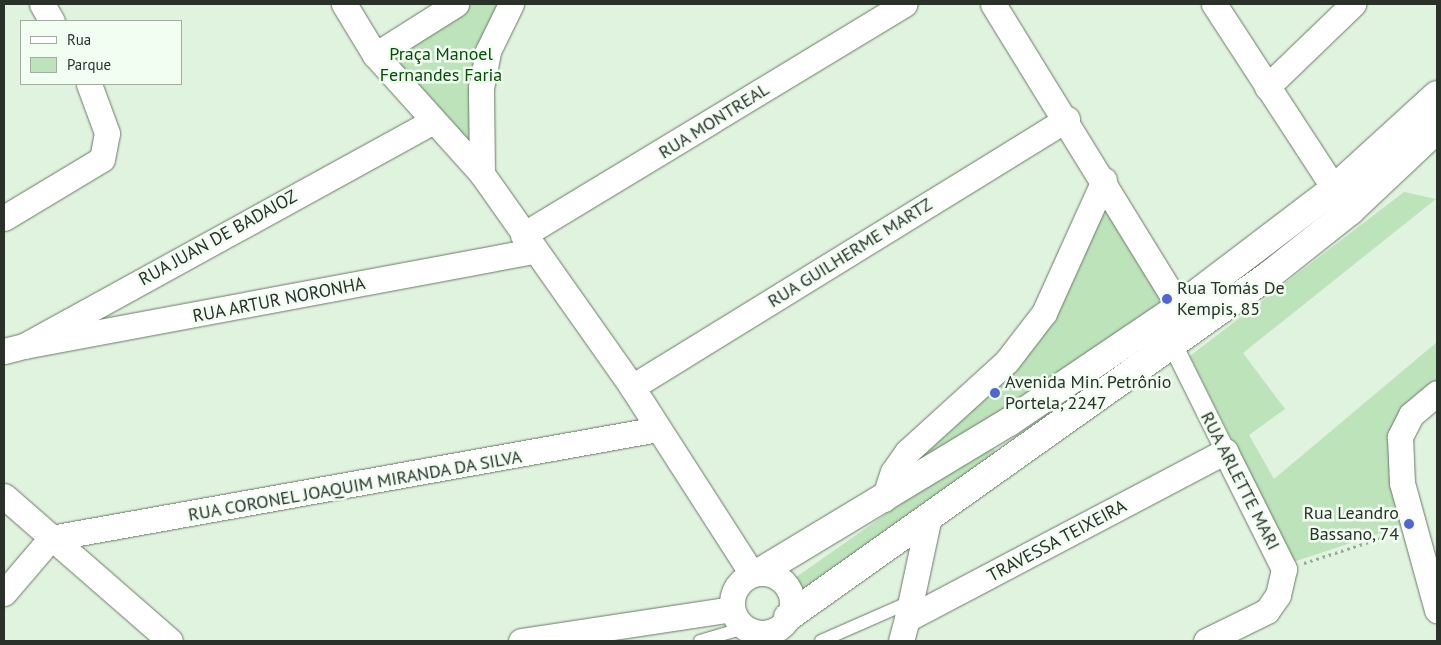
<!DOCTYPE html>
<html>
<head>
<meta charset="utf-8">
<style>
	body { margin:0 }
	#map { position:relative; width:1441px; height:645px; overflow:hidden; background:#e0f3de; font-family:"PT Sans",sans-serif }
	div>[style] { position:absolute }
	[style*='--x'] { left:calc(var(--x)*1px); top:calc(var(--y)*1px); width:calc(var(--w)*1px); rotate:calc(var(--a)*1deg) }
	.green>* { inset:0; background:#bce3b9; transform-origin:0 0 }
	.path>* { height:3px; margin-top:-1.5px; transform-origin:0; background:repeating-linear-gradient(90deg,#9aa999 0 2.5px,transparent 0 6.5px) }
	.roads { filter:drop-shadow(0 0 1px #697a67) drop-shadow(0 0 1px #697a67) }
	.service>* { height:12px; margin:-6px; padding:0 6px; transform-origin:6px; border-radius:6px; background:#fff }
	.pedestrian>* { height:19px; margin:-9.5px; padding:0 9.5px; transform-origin:9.5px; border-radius:9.5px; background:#fff }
	.minor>* { height:25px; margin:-12.5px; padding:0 12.5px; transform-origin:12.5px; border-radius:12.5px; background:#fff }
	.minor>.ring { margin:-12.5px; padding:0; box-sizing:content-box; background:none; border:25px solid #fff; border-radius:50% }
	.tertiary>* { height:28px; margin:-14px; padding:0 14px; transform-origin:14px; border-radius:14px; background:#fff }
	.dots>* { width:14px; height:14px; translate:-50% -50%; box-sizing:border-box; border:2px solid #f2fef1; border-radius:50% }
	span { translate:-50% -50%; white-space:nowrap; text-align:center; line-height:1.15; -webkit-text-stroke:5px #f2fef1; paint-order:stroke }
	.park-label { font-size:18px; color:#004f04 }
	.street-label { font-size:18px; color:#293129 }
	.poi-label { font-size:18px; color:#293129 }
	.left { translate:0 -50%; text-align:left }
	.right { translate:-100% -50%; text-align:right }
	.frame { position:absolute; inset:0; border:5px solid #293129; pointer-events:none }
	.legend { position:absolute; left:20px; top:20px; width:162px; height:65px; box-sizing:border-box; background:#f2fef1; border:1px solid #a2aca1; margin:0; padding:6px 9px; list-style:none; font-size:15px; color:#293129 }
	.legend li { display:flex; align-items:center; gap:10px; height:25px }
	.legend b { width:25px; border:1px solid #a2aca1 }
</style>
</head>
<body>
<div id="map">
	<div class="green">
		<div style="clip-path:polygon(459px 4px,512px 4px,502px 21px,482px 174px,375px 55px)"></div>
		<div style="clip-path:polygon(1101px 189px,1176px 303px,988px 433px,893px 466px,1008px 362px)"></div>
		<div style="clip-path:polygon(1404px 192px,1436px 199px,1243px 353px,1285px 409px,1249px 435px,1274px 479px,1437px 342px,1437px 383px,1416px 394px,1402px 526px,1293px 562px,1190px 356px)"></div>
		<div style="left:989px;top:442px;width:19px;height:237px;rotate:55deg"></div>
	</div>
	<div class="path">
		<div style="--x:1304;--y:563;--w:95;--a:-17.9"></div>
	</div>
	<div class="roads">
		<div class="service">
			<div style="--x:700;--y:641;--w:46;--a:-16.5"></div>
			<div style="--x:821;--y:641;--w:97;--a:-23.7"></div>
		</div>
		<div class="pedestrian">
			<div style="--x:1172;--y:344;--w:119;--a:63.6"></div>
		</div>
		<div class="minor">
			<div style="--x:42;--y:4;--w:20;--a:60"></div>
			<div style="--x:344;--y:4;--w:60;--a:58.7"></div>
			<div style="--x:375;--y:55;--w:160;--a:48"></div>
			<div style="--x:482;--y:174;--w:261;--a:54.8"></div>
			<div style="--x:632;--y:387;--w:222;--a:57.3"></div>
			<div style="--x:993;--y:4;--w:374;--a:58.4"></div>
			<div style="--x:1214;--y:4;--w:240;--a:56.9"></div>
			<div style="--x:375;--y:55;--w:96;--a:-32.2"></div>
			<div style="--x:1267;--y:87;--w:120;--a:-44"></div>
			<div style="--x:482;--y:174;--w:86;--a:-90.7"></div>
			<div style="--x:481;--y:88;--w:38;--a:-79"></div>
			<div style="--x:488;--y:51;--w:52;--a:-63.9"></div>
			<div style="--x:4;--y:218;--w:114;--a:-31"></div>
			<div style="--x:102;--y:159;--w:26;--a:-79"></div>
			<div style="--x:107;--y:133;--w:52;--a:-110.2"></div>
			<div style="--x:523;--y:235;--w:446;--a:-31.2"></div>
			<div style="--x:24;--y:346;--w:518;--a:-10.57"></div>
			<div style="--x:4;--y:351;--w:21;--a:-14"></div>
			<div style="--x:24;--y:346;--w:465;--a:-28.8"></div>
			<div style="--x:632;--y:387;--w:511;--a:-31.64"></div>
			<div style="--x:1437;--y:393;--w:34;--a:140"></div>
			<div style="--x:1411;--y:415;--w:25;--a:117"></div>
			<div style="--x:1400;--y:437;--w:46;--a:87.5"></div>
			<div style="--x:1402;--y:483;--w:132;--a:74.6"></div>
			<div style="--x:4;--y:496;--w:220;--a:41.1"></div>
			<div style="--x:884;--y:499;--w:28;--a:-72"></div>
			<div style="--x:893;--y:472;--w:24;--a:-55"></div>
			<div style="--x:907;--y:452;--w:135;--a:-42.3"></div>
			<div style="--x:1007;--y:361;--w:61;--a:-52.4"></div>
			<div style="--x:1044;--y:313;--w:146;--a:-65.7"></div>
			<div class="ring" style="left:732px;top:573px;width:35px;height:35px"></div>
			<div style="--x:4;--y:593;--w:72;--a:-49.5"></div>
			<div style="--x:51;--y:538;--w:617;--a:-10.18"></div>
			<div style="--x:907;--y:619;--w:105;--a:-77.9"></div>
			<div style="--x:521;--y:641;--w:213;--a:-8.6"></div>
			<div style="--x:901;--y:641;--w:23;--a:-75"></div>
			<div style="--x:907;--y:619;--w:360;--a:-27.8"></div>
			<div style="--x:1225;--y:451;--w:132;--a:63.4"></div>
			<div style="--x:1284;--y:569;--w:27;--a:103"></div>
			<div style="--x:1278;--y:595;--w:19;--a:125"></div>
			<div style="--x:1267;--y:611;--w:68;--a:153.8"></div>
		</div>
		<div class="tertiary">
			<div style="--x:760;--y:572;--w:291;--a:-31.1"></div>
			<div style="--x:1009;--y:422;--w:205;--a:-34.1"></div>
			<div style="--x:1179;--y:307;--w:195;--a:-37.3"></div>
			<div style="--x:1334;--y:189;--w:139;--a:-42.4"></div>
			<div style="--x:788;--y:617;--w:589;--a:-35.39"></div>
			<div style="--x:1268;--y:276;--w:105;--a:-38.4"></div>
			<div style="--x:1350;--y:211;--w:120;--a:-43.3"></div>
		</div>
	</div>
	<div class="dots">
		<div style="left:1167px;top:299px;background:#5065da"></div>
		<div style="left:995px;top:393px;background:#5065da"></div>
		<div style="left:1409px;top:524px;background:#5065da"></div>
	</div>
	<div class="park-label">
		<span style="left:441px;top:65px">Praça Manoel<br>Fernandes Faria</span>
	</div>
	<div class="street-label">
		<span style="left:714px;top:121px;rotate:-32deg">RUA MONTREAL</span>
		<span style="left:218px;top:238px;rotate:-29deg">RUA JUAN DE BADAJOZ</span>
		<span style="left:850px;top:253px;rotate:-32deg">RUA GUILHERME MARTZ</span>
		<span style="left:279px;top:300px;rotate:-11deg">RUA ARTUR NORONHA</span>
		<span style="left:1240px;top:481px;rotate:63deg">RUA ARLETTE MARI</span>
		<span style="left:355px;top:486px;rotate:-10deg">RUA CORONEL JOAQUIM MIRANDA DA SILVA</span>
		<span style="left:1057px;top:541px;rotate:-28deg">TRAVESSA TEIXEIRA</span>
	</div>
	<div class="poi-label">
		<span class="left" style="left:1177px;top:299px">Rua Tomás De<br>Kempis, 85</span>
		<span class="left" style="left:1005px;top:393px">Avenida Min. Petrônio<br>Portela, 2247</span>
		<span class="right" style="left:1399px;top:524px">Rua Leandro<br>Bassano, 74</span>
	</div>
	<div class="frame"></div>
	<ul class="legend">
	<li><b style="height:6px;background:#fff"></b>Rua</li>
	<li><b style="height:14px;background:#bce3b9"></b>Parque</li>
	</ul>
</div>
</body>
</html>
